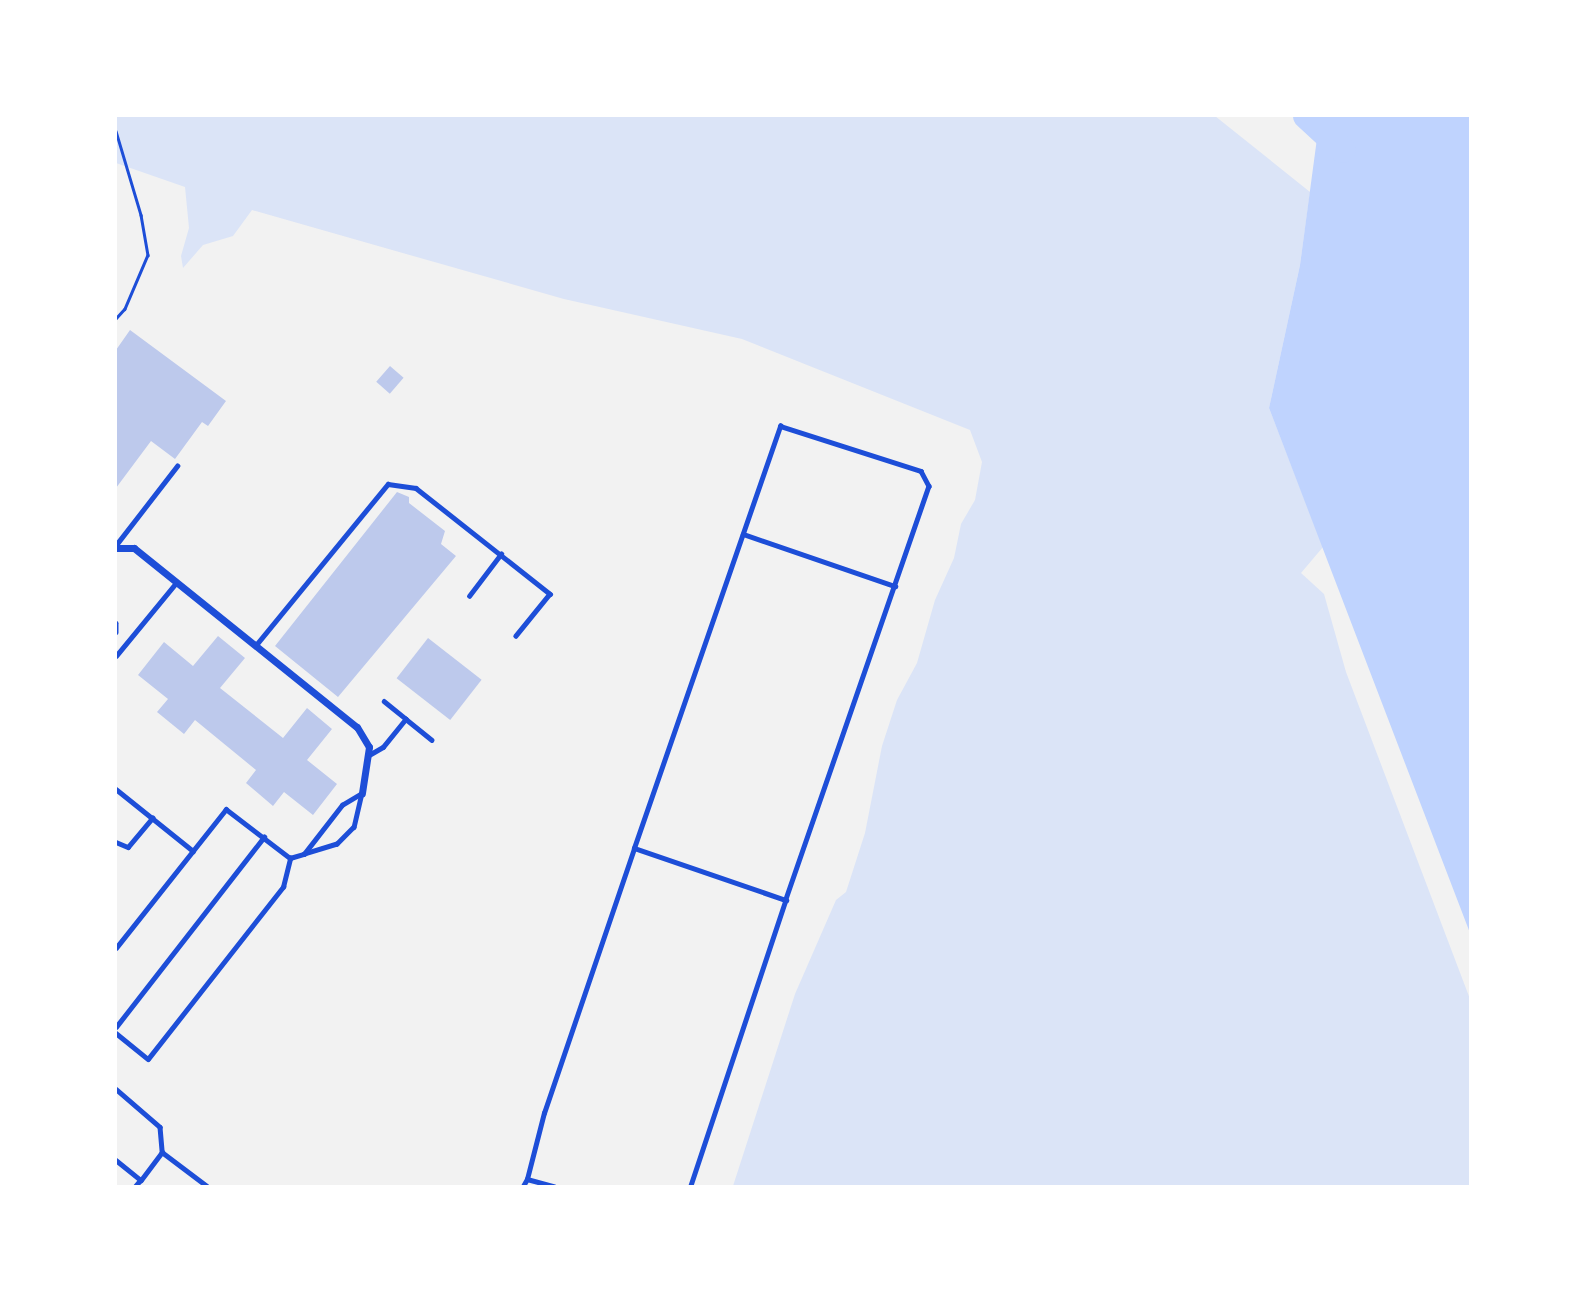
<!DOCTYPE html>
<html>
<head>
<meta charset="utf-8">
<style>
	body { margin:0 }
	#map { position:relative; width:1586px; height:1302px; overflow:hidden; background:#f2f2f2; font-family:"Alegreya Sans",sans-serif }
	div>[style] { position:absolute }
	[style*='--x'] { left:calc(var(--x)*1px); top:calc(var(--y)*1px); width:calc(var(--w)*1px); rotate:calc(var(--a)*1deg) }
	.green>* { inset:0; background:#dbe4f7 }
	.water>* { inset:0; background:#bfd3fe }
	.river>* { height:26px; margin:-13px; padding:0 13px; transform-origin:13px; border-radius:13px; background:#bfd3fe }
	.building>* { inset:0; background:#bdc9ec; transform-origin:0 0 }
	.path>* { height:2.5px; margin:-1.25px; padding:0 1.25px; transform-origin:1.25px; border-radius:1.25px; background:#1d4ed8 }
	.service>* { height:4.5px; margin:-2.25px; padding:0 2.25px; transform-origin:2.25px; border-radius:2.25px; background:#1d4ed8 }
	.minor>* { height:7px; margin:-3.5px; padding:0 3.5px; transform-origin:3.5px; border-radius:3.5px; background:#1d4ed8 }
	span { translate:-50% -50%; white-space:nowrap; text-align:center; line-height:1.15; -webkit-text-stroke:5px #fff; paint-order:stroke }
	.frame { position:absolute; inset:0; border:117px solid #fff; pointer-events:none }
</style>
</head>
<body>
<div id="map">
	<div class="green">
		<div style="clip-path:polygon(116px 116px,1215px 116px,1310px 192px,1300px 265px,1269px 408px,1323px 547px,1301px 573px,1324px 594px,1346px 672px,1470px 999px,1470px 1186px,733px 1186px,795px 994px,836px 900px,846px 892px,865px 833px,882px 746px,897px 700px,917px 663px,935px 600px,954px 558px,961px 524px,975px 500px,982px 462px,970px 430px,742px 339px,564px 299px,252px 210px,233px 236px,203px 245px,183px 268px,181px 256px,189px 228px,185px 187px,116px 163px)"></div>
	</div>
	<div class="water">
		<div style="clip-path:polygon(1320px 116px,1470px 116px,1470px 933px,1269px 408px,1300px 265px)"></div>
	</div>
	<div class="river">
		<div style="--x:1306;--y:116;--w:50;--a:42.6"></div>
	</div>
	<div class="building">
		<div style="clip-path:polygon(130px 330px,226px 401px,208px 426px,202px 422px,175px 459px,151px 441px,116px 488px,116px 350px)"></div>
		<div style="left:390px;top:366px;width:18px;height:21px;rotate:41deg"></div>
		<div style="clip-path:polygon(397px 492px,409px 497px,409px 503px,445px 531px,441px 544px,456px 556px,338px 697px,275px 646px)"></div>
		<div style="clip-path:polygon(218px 636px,245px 658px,220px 688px,283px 738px,307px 708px,332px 729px,307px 760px,337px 784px,313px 815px,284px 792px,273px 806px,246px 783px,256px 770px,195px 720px,184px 734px,157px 712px,168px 699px,138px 675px,164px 642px,193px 666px)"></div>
		<div style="left:428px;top:638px;width:68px;height:51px;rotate:38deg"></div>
	</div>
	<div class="path">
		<div style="--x:116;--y:131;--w:88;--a:73.4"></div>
		<div style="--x:141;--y:215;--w:41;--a:80.1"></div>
		<div style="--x:148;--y:255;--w:59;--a:113.1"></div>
		<div style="--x:125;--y:309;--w:13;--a:132"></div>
	</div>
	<div class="service">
		<div style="--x:743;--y:534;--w:161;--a:18.9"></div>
		<div style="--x:116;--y:545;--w:100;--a:-52.3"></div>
		<div style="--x:469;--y:596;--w:53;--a:-52.7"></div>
		<div style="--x:116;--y:623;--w:9;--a:90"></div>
		<div style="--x:256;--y:645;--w:208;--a:-50.7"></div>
		<div style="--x:388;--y:484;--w:28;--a:8"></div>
		<div style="--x:416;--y:488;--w:171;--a:38.3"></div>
		<div style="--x:550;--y:594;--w:54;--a:129"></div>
		<div style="--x:116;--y:656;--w:94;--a:-50.6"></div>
		<div style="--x:384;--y:701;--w:28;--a:39"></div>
		<div style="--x:369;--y:755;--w:16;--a:-30"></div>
		<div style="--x:383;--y:747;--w:36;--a:-51"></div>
		<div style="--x:406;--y:719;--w:33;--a:39"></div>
		<div style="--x:116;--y:789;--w:99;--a:38.8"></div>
		<div style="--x:362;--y:793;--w:35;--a:103"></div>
		<div style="--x:354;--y:827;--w:24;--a:135"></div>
		<div style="--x:337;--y:844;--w:34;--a:163"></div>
		<div style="--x:304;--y:854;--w:62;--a:-52.2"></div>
		<div style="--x:342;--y:805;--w:23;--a:-31"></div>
		<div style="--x:116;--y:842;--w:13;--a:23"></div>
		<div style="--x:128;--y:847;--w:38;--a:-50"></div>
		<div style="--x:634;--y:848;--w:447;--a:-70.9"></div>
		<div style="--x:780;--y:426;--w:148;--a:17.7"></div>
		<div style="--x:921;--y:471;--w:17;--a:62"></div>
		<div style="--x:929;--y:486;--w:438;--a:109.1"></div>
		<div style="--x:290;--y:858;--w:15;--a:-16"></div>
		<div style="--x:116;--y:948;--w:177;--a:-51.6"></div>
		<div style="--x:226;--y:809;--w:81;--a:37.4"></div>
		<div style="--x:116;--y:1027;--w:241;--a:-52.1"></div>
		<div style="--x:116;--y:1033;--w:41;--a:39.1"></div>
		<div style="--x:148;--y:1059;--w:219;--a:-51.9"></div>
		<div style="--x:283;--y:887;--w:30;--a:-76"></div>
		<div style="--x:116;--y:1089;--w:58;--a:40.8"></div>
		<div style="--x:160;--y:1127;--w:25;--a:85"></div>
		<div style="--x:162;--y:1152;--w:56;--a:37.1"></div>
		<div style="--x:116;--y:1160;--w:32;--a:39"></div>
		<div style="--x:141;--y:1180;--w:8;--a:130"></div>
		<div style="--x:527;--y:1179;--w:68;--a:-75.6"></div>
		<div style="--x:544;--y:1113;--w:280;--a:-71.2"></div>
		<div style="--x:634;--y:848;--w:161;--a:18.9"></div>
		<div style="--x:786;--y:900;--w:301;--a:108.4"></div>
		<div style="--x:141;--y:1180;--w:35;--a:-53"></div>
		<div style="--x:523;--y:1186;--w:8;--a:-60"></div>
		<div style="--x:527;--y:1179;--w:28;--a:15"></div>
	</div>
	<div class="minor">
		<div style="--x:116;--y:548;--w:18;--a:0"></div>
		<div style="--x:134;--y:548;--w:286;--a:38.8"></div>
		<div style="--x:357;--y:727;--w:23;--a:59"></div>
		<div style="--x:369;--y:747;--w:47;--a:98.7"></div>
	</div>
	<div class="frame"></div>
</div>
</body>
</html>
